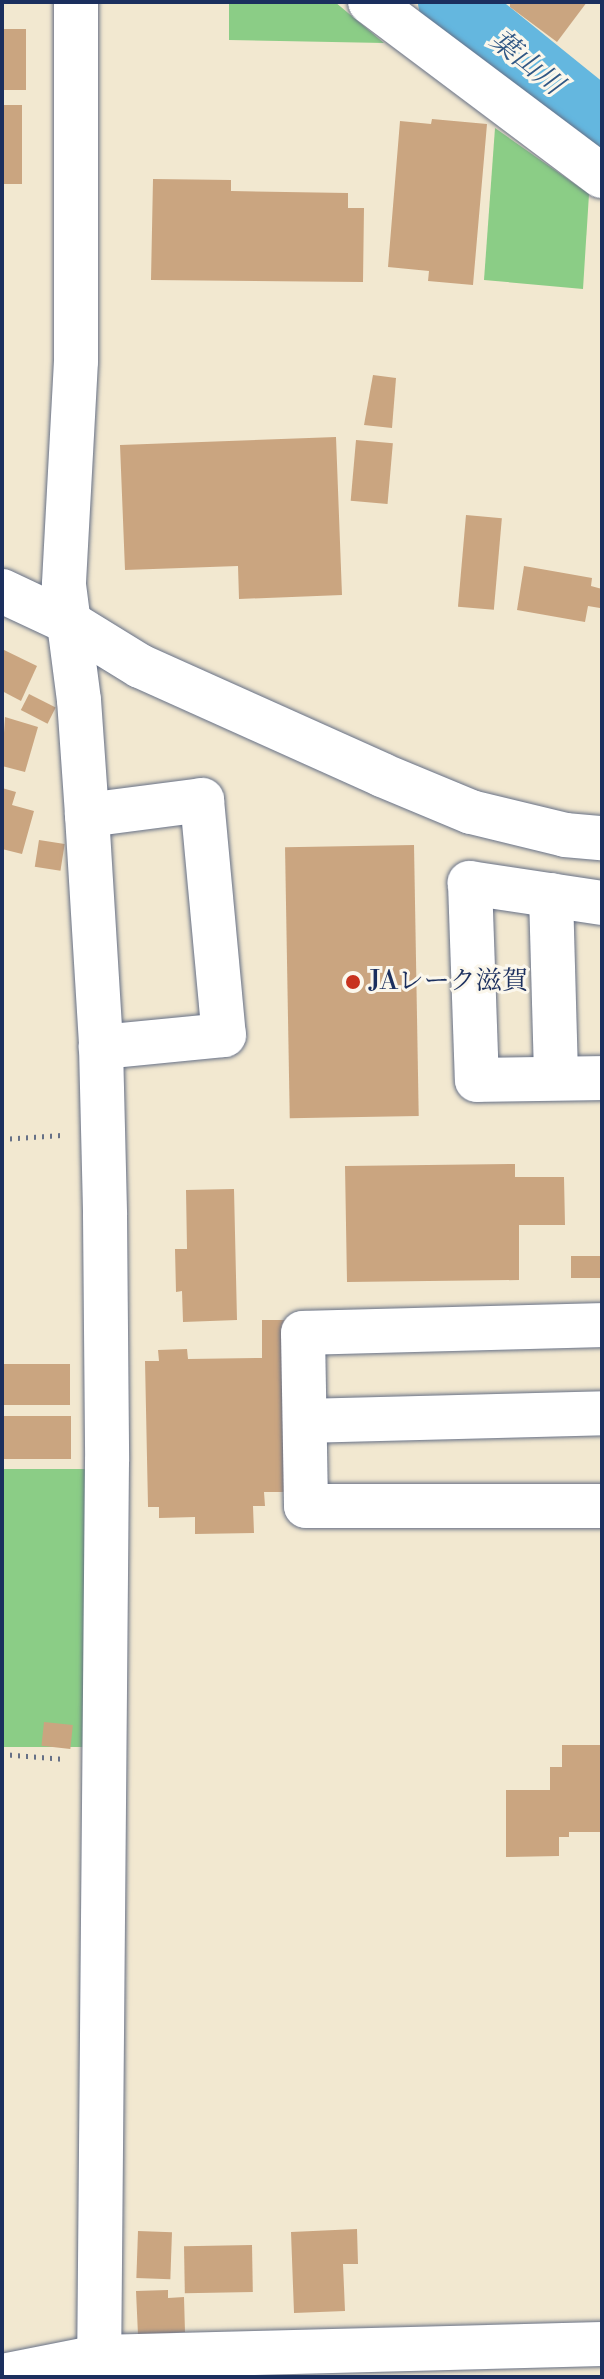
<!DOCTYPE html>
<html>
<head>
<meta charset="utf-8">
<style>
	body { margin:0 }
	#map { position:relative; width:604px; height:2379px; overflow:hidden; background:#f2e8d0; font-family:"Libre Bodoni","Noto Serif JP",serif }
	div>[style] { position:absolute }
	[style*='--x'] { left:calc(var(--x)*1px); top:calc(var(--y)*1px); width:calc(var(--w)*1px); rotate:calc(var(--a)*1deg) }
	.green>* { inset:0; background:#8bcd86; transform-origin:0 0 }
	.river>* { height:66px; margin:-33px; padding:0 33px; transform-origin:33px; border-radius:33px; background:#64b7df }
	.building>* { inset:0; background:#caa580; transform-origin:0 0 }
	.path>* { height:5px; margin-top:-2.5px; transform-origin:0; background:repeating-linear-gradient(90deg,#667086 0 2px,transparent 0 8px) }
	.roads { filter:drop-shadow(0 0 2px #667086) drop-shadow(0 0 2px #667086) }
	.minor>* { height:44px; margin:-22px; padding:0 22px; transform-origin:22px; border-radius:22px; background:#fff }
	.dots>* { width:22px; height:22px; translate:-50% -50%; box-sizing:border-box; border:4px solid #fbf7ec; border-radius:50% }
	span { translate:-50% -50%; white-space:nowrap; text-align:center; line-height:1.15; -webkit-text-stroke:6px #fbf7ec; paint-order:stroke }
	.poi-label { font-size:26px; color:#1b2f5e }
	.left { translate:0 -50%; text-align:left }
	.water-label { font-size:28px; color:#315885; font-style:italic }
	.frame { position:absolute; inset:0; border:4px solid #1b2f5e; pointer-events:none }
</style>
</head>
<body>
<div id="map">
	<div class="green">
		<div style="clip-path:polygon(229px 2px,335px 2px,384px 43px,229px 40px)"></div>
		<div style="clip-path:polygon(495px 128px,589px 194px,583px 289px,484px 280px)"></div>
		<div style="left:2px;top:1469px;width:85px;height:278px"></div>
	</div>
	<div class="river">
		<div style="--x:451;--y:2;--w:194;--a:38.9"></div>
	</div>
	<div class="building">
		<div style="clip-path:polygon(510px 2px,587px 2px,557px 42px,510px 7px)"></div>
		<div style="left:2px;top:29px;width:24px;height:61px"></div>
		<div style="left:2px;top:105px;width:20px;height:79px"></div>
		<div style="clip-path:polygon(432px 119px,487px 124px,473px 285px,428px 281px,429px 271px,388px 267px,400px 121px,431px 124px)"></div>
		<div style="clip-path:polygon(153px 179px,231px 180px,231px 191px,348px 193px,348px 208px,364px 208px,363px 282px,151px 280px)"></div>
		<div style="clip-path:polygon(373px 375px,396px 378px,392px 428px,364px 425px)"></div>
		<div style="clip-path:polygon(336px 437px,342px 595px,239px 599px,238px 566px,125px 570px,120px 445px)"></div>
		<div style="left:356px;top:440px;width:37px;height:61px;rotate:5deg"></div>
		<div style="left:466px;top:515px;width:36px;height:92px;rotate:5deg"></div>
		<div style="clip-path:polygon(524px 566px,592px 578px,591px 586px,602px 589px,600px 608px,588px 606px,585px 622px,517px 610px)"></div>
		<div style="clip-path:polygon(2px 649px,37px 666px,21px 701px,2px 691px)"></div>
		<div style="left:29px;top:694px;width:30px;height:18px;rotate:27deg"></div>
		<div style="clip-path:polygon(5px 717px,38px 727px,25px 772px,2px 766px)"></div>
		<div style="clip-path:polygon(2px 788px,16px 792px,12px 805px,34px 811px,22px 854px,2px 849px)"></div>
		<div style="left:39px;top:840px;width:26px;height:27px;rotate:9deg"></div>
		<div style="left:414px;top:845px;width:271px;height:129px;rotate:89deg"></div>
		<div style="clip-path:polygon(515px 1164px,515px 1177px,564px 1177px,565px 1225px,519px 1225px,519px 1280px,347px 1282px,345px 1166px)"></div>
		<div style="clip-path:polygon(234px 1189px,237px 1320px,183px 1322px,182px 1291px,176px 1292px,175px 1249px,187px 1249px,186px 1190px)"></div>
		<div style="left:602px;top:1256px;width:22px;height:31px;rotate:90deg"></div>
		<div style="clip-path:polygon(262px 1320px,285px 1320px,288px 1492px,264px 1492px,265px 1506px,253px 1506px,254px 1533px,195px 1534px,195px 1517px,159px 1518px,159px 1507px,148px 1507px,145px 1361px,159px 1361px,158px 1350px,187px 1349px,188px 1359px,262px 1358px)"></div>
		<div style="left:2px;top:1364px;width:68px;height:41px"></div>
		<div style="left:2px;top:1416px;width:69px;height:43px"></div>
		<div style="left:44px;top:1722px;width:29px;height:24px;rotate:6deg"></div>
		<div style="clip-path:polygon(562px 1745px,602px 1745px,602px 1832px,569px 1832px,569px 1837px,559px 1837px,559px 1856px,506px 1857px,506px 1790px,550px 1790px,550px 1767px,562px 1767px)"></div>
		<div style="clip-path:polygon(357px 2229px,358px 2264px,343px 2264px,345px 2311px,294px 2313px,291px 2232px)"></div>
		<div style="left:138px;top:2231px;width:34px;height:47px;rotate:2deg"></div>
		<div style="left:252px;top:2245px;width:47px;height:68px;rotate:89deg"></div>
		<div style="clip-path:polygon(168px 2290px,168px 2298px,184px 2297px,185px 2332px,138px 2335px,136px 2291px)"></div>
	</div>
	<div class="path">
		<div style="--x:2;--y:1139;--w:60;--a:-3.8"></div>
		<div style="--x:2;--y:1754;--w:63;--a:4.5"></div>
	</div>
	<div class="roads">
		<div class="minor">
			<div style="--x:76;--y:2;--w:359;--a:90"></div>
			<div style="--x:76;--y:361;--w:224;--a:93.1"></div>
			<div style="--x:64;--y:585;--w:116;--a:82.6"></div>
			<div style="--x:79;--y:700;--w:115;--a:86"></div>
			<div style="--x:87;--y:815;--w:232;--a:86.5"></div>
			<div style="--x:101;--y:1047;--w:168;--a:88.6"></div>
			<div style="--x:105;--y:1215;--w:246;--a:89.5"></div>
			<div style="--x:107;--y:1461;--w:916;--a:90.5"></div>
			<div style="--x:370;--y:2;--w:290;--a:36.9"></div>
			<div style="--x:2;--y:591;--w:75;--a:25.2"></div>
			<div style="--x:70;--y:623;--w:82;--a:31.6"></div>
			<div style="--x:140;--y:666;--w:265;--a:24.2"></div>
			<div style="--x:382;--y:775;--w:96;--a:22.6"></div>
			<div style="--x:471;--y:812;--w:97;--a:13.7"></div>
			<div style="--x:565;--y:835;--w:37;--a:5"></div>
			<div style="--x:87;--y:815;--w:116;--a:-7.4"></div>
			<div style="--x:202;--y:800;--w:236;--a:84.7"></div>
			<div style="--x:224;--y:1035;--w:124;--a:174.4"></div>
			<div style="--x:551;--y:895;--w:183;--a:88.4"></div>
			<div style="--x:602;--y:903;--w:134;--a:-171.4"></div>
			<div style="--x:470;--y:883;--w:197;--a:88"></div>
			<div style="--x:477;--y:1080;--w:125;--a:-0.9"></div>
			<div style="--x:602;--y:1325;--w:299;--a:178.5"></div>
			<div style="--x:303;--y:1333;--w:173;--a:89"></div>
			<div style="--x:306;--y:1506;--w:296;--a:0"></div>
			<div style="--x:305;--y:1421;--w:297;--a:-1.5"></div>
			<div style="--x:2;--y:2376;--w:99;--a:-11.1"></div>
			<div style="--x:99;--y:2357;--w:503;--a:-1.48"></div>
		</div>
	</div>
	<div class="dots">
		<div style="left:353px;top:982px;background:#c8321e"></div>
	</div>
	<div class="poi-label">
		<span class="left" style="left:369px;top:982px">JAレーク滋賀</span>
	</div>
	<div class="water-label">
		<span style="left:526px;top:63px;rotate:39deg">葉山川</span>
	</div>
	<div class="frame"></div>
</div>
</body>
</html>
